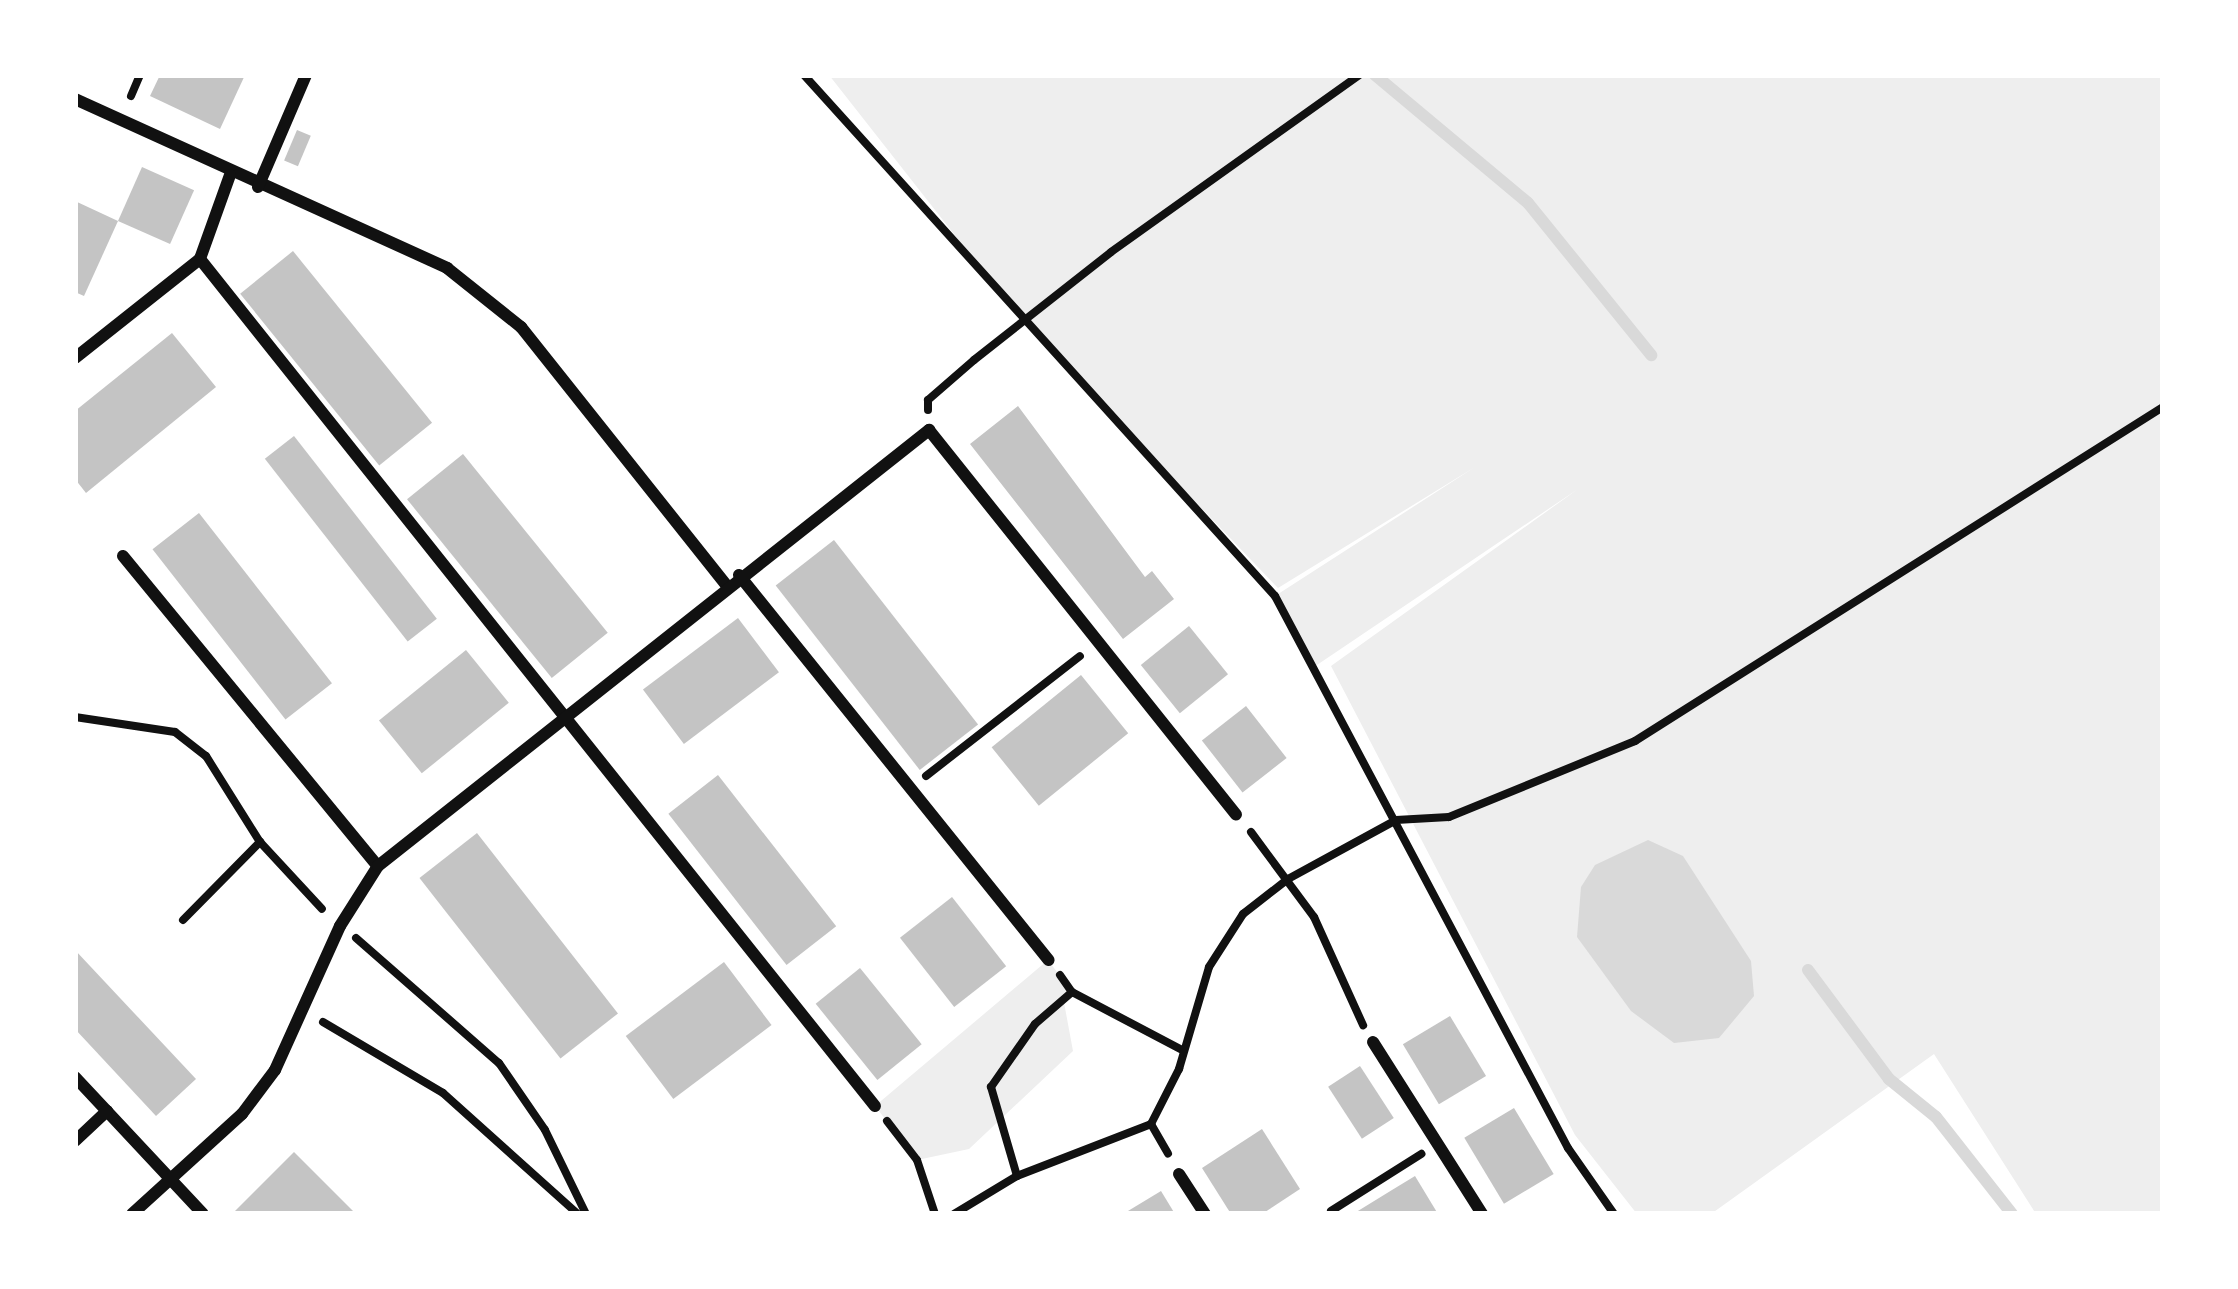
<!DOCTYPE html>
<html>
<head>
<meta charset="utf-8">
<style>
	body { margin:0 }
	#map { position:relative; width:2238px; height:1289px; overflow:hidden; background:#fff; font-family:"Golos Text",sans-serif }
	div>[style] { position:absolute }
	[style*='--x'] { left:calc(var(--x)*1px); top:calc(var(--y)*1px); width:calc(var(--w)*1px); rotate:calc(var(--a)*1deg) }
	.green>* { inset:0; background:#eee }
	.water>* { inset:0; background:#d9d9d9 }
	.stream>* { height:12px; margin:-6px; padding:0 6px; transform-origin:6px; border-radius:6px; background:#d9d9d9 }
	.building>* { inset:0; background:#c4c4c4; transform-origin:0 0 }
	.path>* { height:8px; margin:-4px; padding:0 4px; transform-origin:4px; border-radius:4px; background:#111 }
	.minor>* { height:12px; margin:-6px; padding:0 6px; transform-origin:6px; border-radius:6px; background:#111 }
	span { translate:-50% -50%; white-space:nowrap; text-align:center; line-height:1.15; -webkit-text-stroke:9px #fff; paint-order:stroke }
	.frame { position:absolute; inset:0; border:78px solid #fff; pointer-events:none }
</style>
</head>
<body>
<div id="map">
	<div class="green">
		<div style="clip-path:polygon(829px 75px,2163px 75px,2163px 1214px,2036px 1214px,1934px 1054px,1711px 1214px,1637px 1214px,1575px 1135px,1331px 666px,1578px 489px,1311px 669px,1275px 596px,1475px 467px,1278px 588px,1023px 322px)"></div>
		<div style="clip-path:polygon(1048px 960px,1072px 992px,1063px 997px,1073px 1051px,969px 1149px,917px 1160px,875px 1106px)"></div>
	</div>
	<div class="water">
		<div style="clip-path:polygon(1648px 840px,1683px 856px,1751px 961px,1754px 996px,1719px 1038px,1674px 1043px,1631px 1011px,1577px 937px,1581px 887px,1595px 865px)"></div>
	</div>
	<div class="stream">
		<div style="--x:1375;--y:75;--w:199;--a:39.9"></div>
		<div style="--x:1528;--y:203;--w:196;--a:51"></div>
		<div style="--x:1808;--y:970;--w:136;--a:53.4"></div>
		<div style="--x:1889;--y:1079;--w:60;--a:39"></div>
		<div style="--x:1936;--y:1117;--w:123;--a:51.9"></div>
	</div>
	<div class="building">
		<div style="clip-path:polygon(160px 75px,245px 75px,220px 129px,150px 96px)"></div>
		<div style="left:297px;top:130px;width:15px;height:33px;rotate:23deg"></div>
		<div style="left:142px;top:167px;width:57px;height:59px;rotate:24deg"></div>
		<div style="clip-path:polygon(75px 201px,118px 221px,84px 296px,75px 292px)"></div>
		<div style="left:293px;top:251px;width:221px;height:68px;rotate:51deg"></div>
		<div style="clip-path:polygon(172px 333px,216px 387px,86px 493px,75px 479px,75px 411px)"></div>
		<div style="clip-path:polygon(1018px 406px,1145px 577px,1152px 571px,1174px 599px,1123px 639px,970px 444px)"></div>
		<div style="left:294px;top:436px;width:232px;height:37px;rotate:52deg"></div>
		<div style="left:463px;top:454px;width:230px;height:72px;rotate:51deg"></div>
		<div style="left:199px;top:513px;width:216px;height:59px;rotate:52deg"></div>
		<div style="left:834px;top:540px;width:234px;height:74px;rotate:52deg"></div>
		<div style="left:738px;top:618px;width:68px;height:119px;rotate:53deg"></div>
		<div style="left:1189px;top:626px;width:62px;height:62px;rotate:51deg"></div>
		<div style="left:466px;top:650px;width:68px;height:112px;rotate:51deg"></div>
		<div style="left:1081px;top:675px;width:75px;height:115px;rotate:51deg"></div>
		<div style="left:1246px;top:706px;width:66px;height:56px;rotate:52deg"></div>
		<div style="left:718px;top:775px;width:192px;height:63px;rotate:52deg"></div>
		<div style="left:477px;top:833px;width:229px;height:73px;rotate:52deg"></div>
		<div style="left:952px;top:897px;width:88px;height:66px;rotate:52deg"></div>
		<div style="clip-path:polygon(75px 950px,196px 1079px,156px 1116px,75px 1029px)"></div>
		<div style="left:724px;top:962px;width:79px;height:123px;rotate:53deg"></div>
		<div style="left:860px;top:968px;width:98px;height:57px;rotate:51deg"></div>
		<div style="left:1450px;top:1016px;width:70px;height:55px;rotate:59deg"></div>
		<div style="left:1360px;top:1066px;width:62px;height:38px;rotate:57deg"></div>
		<div style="left:1514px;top:1108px;width:77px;height:58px;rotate:59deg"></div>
		<div style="clip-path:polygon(1262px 1129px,1300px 1189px,1262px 1214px,1231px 1214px,1202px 1168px)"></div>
		<div style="clip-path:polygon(294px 1152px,356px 1214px,232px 1214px)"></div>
		<div style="clip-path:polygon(1415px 1176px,1438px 1214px,1353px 1214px,1392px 1190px)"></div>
		<div style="clip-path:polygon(1161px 1191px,1175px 1214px,1123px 1214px)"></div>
	</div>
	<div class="path">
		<div style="--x:804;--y:75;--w:702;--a:47.89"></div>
		<div style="--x:1275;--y:596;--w:625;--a:62.04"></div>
		<div style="--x:1568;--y:1148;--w:80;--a:55.1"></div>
		<div style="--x:131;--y:96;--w:23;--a:-67"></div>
		<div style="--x:928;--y:410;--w:10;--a:-90"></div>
		<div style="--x:928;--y:400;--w:61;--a:-41"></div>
		<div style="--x:974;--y:360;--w:174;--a:-38.2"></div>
		<div style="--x:1111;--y:252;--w:305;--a:-35.5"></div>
		<div style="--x:75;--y:717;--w:101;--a:8.5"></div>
		<div style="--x:175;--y:732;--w:39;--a:38"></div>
		<div style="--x:206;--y:756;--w:102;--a:57.9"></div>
		<div style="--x:260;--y:842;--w:91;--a:47.2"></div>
		<div style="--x:926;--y:776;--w:195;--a:-37.9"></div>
		<div style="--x:1251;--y:832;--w:106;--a:53.5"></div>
		<div style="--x:1314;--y:917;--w:119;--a:65.6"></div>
		<div style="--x:183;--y:920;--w:110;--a:-45.4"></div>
		<div style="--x:356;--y:938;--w:190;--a:41.2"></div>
		<div style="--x:499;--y:1063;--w:81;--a:55.5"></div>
		<div style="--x:545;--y:1130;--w:93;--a:64"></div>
		<div style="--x:1060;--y:975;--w:21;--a:55"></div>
		<div style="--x:1072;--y:992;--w:124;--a:27.8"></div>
		<div style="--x:323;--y:1022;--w:139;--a:30.6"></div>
		<div style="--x:443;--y:1093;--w:181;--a:41.9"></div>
		<div style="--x:887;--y:1121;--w:49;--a:52.4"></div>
		<div style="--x:917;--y:1160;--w:57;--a:71.6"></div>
		<div style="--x:1151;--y:1124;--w:34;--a:60"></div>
		<div style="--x:1017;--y:1176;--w:93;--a:-106.3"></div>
		<div style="--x:991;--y:1087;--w:77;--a:-55.1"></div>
		<div style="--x:1035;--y:1024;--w:49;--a:-40.9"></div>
		<div style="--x:1331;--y:1211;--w:107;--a:-32.3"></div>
		<div style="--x:954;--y:1214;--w:74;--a:-31.1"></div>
		<div style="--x:1017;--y:1176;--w:144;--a:-21.2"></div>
		<div style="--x:1151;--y:1124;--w:62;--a:-63"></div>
		<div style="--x:1179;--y:1069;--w:106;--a:-73.6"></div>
		<div style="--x:1209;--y:967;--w:63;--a:-57.3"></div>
		<div style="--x:1243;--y:914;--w:57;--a:-37.9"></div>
		<div style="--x:1288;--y:879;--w:123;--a:-28.6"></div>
		<div style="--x:1396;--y:820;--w:53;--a:-3.2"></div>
		<div style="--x:1449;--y:817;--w:201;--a:-22.2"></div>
		<div style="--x:1635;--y:741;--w:625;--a:-32.32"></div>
	</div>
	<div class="minor">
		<div style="--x:75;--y:99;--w:409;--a:24.4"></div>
		<div style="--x:447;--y:268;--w:95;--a:38.6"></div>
		<div style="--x:521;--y:327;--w:330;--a:51.5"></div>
		<div style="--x:230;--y:175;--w:89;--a:109.7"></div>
		<div style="--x:200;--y:259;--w:1083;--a:51.45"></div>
		<div style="--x:258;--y:187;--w:122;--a:-66.8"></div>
		<div style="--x:75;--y:358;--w:159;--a:-38.4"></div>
		<div style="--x:123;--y:556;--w:401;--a:50.6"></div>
		<div style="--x:739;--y:575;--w:494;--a:51.2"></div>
		<div style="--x:1373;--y:1042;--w:204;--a:57.6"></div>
		<div style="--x:75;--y:1077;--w:187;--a:46.9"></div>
		<div style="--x:75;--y:1141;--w:44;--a:-43.2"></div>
		<div style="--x:1179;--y:1174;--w:48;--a:57"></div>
		<div style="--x:132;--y:1214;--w:149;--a:-42.3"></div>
		<div style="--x:242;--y:1114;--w:55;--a:-53.1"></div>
		<div style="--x:275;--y:1070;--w:158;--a:-65.7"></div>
		<div style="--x:340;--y:926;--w:71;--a:-57.7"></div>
		<div style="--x:378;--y:866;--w:703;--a:-38.35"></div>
		<div style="--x:929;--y:430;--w:492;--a:51.4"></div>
	</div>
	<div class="frame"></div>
</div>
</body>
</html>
